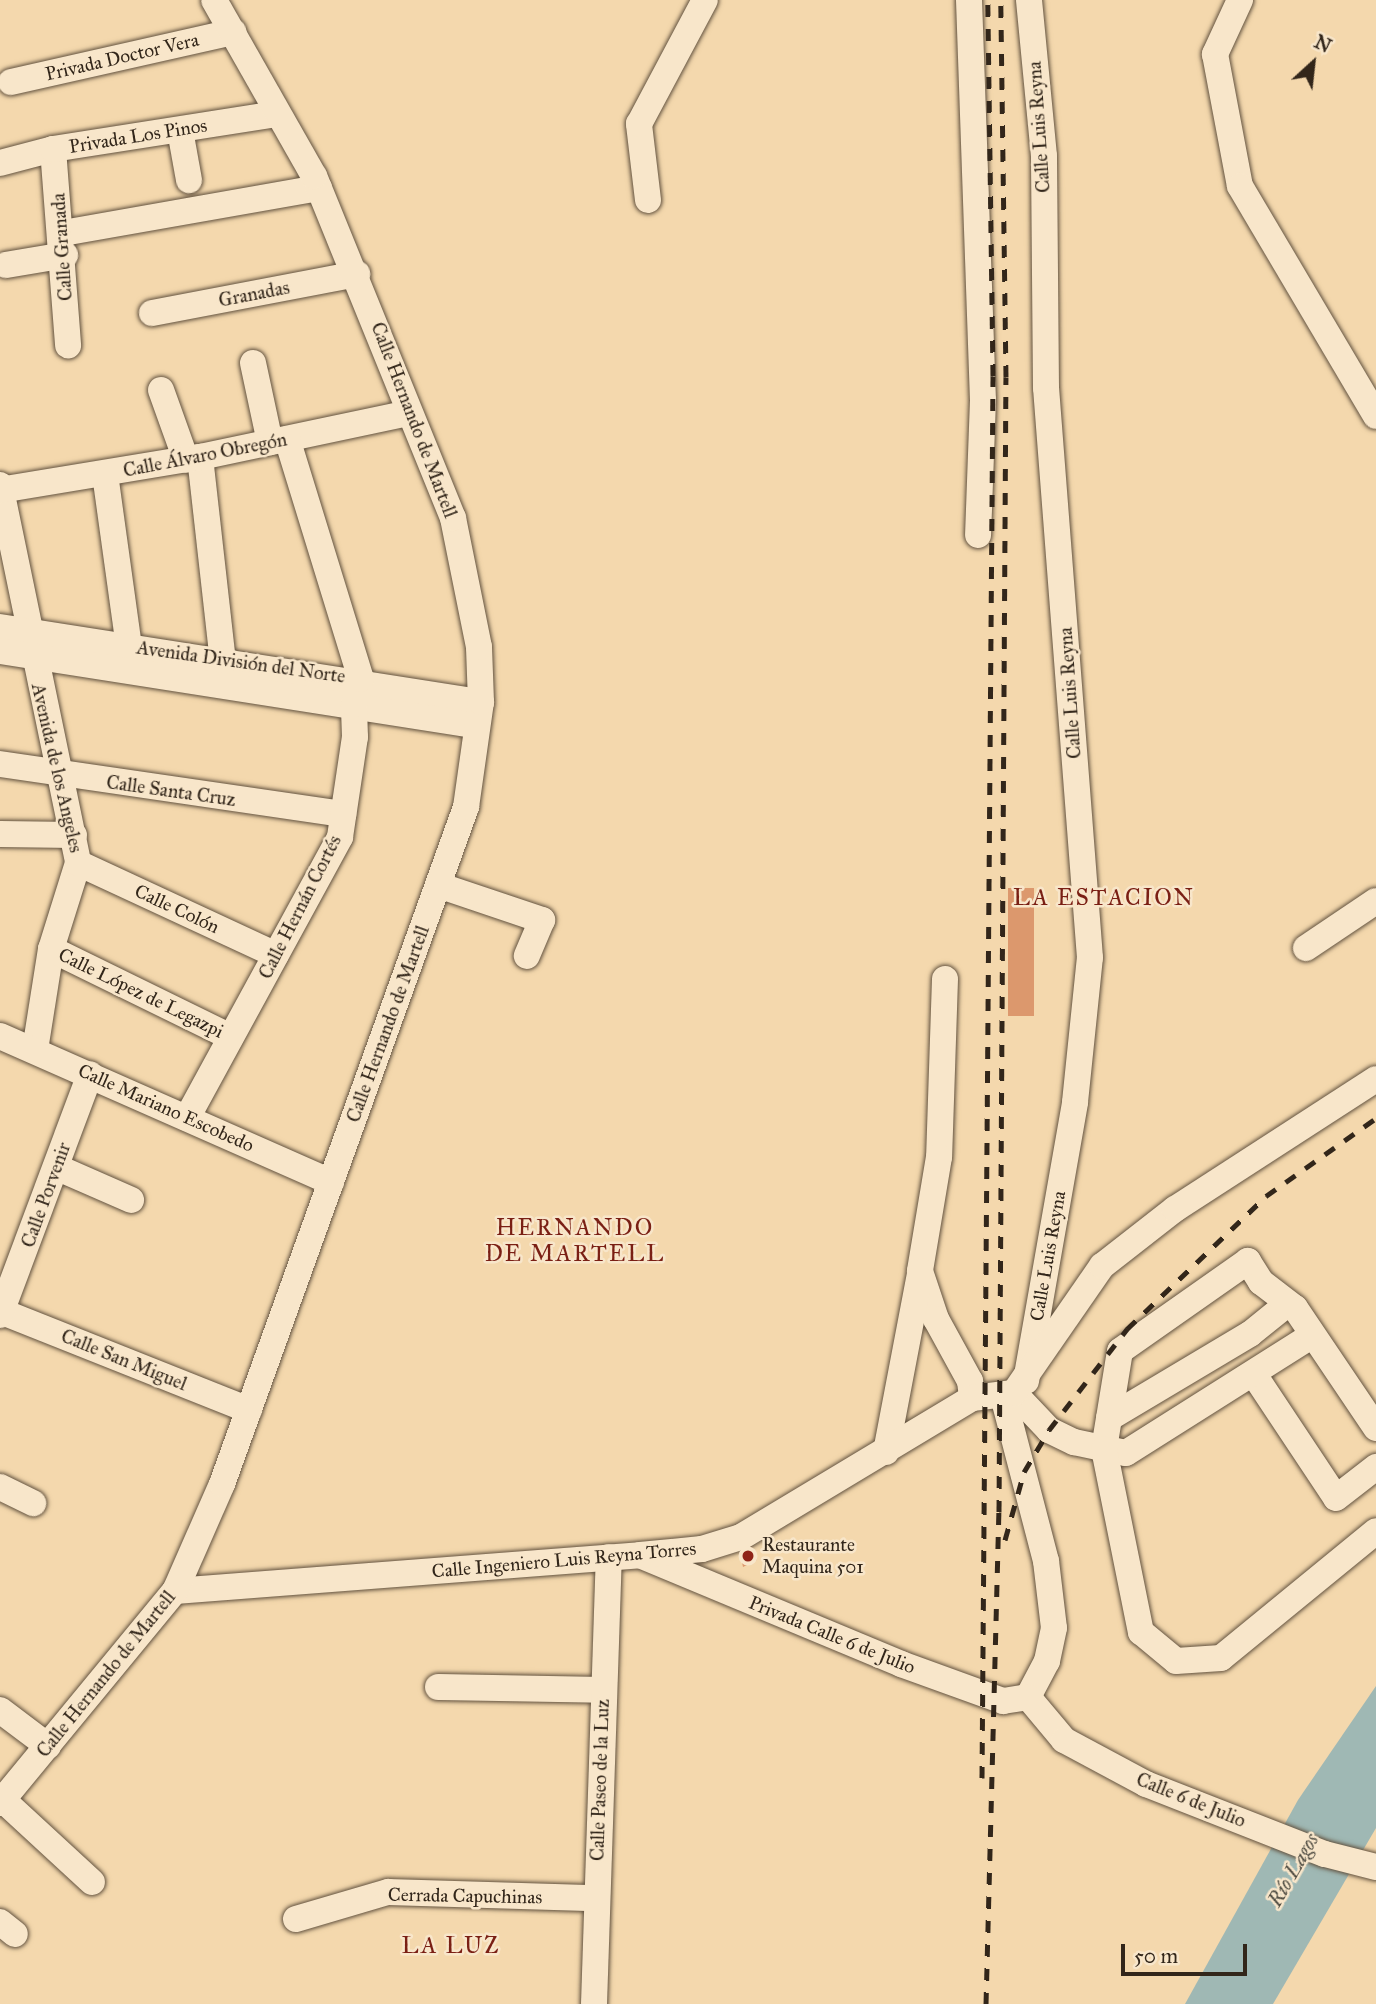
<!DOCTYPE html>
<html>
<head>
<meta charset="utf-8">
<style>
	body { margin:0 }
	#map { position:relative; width:1376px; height:2004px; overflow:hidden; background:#f4d8ad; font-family:"IM FELL Great Primer",serif }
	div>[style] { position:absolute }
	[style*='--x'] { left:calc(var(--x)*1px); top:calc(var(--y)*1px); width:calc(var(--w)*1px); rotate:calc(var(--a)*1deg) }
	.water>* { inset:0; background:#9fb8b4 }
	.building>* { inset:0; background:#dc986d; transform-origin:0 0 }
	.roads { filter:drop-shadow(0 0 2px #62523f) drop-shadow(0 0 2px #62523f) }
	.minor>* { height:26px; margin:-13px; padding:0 13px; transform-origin:13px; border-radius:13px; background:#f8e6ca }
	.rail>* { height:5px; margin-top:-2.5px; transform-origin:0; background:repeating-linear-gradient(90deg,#32261a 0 12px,transparent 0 24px) }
	.dots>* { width:19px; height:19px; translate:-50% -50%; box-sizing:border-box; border:4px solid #f8e6ca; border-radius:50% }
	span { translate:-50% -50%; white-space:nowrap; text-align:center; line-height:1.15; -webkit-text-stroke:5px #f8e6ca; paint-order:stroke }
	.street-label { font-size:19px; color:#32261a }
	.poi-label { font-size:19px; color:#32261a }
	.left { translate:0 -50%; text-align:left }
	.water-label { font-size:21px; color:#4d4a40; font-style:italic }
	.quarter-label { font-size:23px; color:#7a1f14; letter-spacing:2px }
	.north { position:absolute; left:1278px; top:28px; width:70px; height:70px; -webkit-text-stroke:5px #f8e6ca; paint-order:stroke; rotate:27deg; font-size:19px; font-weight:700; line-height:28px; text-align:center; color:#32261a }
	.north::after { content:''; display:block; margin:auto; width:24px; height:32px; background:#32261a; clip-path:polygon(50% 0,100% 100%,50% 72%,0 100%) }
	.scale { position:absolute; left:1121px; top:1944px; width:126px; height:32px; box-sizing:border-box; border:4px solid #32261a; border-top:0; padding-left:9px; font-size:21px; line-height:24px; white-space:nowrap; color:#32261a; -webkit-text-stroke:5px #f8e6ca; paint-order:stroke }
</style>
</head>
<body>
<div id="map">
	<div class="water">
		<div style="clip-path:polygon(1376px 1686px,1376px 1828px,1273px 2004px,1185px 2004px,1298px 1800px)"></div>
	</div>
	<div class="building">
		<div style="left:1008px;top:888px;width:26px;height:128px"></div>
		<div style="clip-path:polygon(751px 1545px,757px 1560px,743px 1567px,740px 1553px)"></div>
	</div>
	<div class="roads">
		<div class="minor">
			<div style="--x:969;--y:0;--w:400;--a:88"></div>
			<div style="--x:983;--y:400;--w:135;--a:92.1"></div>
			<div style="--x:1240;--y:0;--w:60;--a:114.8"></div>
			<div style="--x:1215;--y:54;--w:134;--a:79.3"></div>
			<div style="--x:1240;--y:186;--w:267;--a:59.4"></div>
			<div style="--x:11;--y:82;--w:228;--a:-12.7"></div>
			<div style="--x:180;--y:130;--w:51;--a:79.8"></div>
			<div style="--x:53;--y:149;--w:197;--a:85.6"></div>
			<div style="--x:0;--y:163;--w:55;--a:-14.8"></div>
			<div style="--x:53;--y:149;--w:227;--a:-8.9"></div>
			<div style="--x:648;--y:200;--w:77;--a:-96.8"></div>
			<div style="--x:639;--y:124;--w:140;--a:-62"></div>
			<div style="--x:63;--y:233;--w:260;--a:-10"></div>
			<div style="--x:6;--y:265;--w:60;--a:-9.6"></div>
			<div style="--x:152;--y:313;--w:209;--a:-10.8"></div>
			<div style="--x:253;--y:363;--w:81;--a:77.9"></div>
			<div style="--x:161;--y:390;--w:74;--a:70.3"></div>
			<div style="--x:200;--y:457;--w:205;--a:83.6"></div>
			<div style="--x:105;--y:474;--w:174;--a:82.1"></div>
			<div style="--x:0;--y:485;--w:386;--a:78.3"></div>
			<div style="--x:78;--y:863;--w:90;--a:107.4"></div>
			<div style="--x:51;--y:949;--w:102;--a:99"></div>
			<div style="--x:0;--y:490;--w:203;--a:-9.4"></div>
			<div style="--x:200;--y:457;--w:213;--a:-11.9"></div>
			<div style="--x:0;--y:627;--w:487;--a:8.9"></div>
			<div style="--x:0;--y:651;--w:480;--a:8.9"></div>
			<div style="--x:0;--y:764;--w:347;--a:8.3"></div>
			<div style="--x:0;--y:834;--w:74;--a:0.8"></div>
			<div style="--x:78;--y:863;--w:218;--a:24.9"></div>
			<div style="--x:438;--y:885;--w:110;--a:18.6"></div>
			<div style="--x:542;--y:920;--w:39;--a:113"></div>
			<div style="--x:1306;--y:948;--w:84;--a:-33.9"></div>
			<div style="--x:51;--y:949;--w:200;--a:26.1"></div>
			<div style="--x:945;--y:979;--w:178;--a:91.9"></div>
			<div style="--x:939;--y:1157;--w:116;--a:99.5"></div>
			<div style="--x:920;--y:1271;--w:51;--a:71.6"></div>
			<div style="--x:936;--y:1319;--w:71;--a:61.3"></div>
			<div style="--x:970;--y:1381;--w:17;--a:83"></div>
			<div style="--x:0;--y:1036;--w:362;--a:23.8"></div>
			<div style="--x:187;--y:1118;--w:320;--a:-61.4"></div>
			<div style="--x:340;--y:837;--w:101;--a:-81.5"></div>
			<div style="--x:355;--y:737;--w:33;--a:-92"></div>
			<div style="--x:354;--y:704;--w:26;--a:-74"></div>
			<div style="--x:361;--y:679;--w:251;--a:-107.1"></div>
			<div style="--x:56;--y:1167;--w:82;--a:23.7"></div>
			<div style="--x:0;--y:1311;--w:268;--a:21.7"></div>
			<div style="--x:0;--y:1315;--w:257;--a:-69.5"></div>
			<div style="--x:1255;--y:1376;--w:146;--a:56.4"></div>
			<div style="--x:1336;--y:1498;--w:51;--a:-37.8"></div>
			<div style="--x:1026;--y:1381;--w:283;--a:-80"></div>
			<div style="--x:1075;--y:1102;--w:145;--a:-84.1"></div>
			<div style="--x:1090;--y:958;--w:572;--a:-94.41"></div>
			<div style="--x:1046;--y:388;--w:232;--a:-90.5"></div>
			<div style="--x:1044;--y:156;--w:157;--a:-95.5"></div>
			<div style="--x:1014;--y:1393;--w:51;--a:46.6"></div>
			<div style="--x:1049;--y:1430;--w:28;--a:26"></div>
			<div style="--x:1074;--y:1442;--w:53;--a:11.9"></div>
			<div style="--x:1126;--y:1453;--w:219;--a:-32.3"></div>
			<div style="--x:1003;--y:1396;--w:171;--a:75.4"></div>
			<div style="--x:1046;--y:1561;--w:67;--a:83.2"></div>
			<div style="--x:1054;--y:1628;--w:34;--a:102"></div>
			<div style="--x:1047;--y:1661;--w:41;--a:117.8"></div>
			<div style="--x:1109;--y:1418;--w:164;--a:-30.8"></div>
			<div style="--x:1250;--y:1334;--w:46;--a:-38.9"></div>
			<div style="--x:1376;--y:1428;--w:145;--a:-124"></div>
			<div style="--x:1295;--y:1308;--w:43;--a:-142.6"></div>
			<div style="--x:1261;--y:1282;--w:25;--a:-122"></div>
			<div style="--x:1248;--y:1261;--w:156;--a:144.9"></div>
			<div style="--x:1120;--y:1351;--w:99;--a:99.3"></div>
			<div style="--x:1104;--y:1449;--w:187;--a:78.6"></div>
			<div style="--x:1141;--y:1632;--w:45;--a:39.6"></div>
			<div style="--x:1176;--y:1661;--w:45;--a:-3.8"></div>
			<div style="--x:1221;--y:1658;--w:200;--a:-39.3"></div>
			<div style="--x:886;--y:1452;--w:182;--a:-79.2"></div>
			<div style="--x:0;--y:1487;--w:37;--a:26"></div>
			<div style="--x:642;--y:1556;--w:281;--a:22.6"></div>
			<div style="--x:901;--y:1664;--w:109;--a:19.9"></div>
			<div style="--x:1003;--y:1701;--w:25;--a:-9"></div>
			<div style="--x:175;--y:1591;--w:466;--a:-4.4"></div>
			<div style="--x:640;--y:1555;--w:62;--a:-5.5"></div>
			<div style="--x:702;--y:1549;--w:41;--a:-17.1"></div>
			<div style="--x:741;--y:1537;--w:270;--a:-31"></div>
			<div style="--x:972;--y:1398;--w:42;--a:-6.8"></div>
			<div style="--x:1014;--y:1393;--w:155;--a:-55.3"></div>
			<div style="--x:1102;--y:1266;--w:93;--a:-38"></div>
			<div style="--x:1175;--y:1209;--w:239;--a:-32.9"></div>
			<div style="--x:438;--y:1687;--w:166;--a:1"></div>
			<div style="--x:1028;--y:1697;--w:56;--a:50.1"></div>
			<div style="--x:1064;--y:1740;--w:93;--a:28.2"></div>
			<div style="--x:1146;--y:1784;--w:192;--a:21.4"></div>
			<div style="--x:1325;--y:1854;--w:53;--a:14.3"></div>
			<div style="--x:0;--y:1710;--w:60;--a:36.9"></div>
			<div style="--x:3;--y:1800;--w:121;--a:42.7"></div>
			<div style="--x:0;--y:1803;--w:275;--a:-50.5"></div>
			<div style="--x:175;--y:1591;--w:117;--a:-66.3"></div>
			<div style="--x:222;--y:1484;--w:720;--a:-70.18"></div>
			<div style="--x:466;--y:807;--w:106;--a:-81.9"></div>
			<div style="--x:481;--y:702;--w:55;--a:-92.1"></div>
			<div style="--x:479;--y:647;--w:132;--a:-101.4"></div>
			<div style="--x:453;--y:518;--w:369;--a:-112.1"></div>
			<div style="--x:314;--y:176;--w:202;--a:-119.6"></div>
			<div style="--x:296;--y:1919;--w:96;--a:-16.4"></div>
			<div style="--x:388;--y:1892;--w:208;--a:1.7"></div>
			<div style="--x:0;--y:1922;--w:19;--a:39"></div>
			<div style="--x:594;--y:2004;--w:447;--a:-88.1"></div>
		</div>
	</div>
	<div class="rail">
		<div style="--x:1005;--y:1540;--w:71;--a:-74.4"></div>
		<div style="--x:1024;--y:1472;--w:49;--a:-59.2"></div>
		<div style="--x:1049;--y:1430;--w:128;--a:-52.3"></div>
		<div style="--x:1127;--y:1329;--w:192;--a:-43.7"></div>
		<div style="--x:1266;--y:1196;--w:135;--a:-35.3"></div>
		<div style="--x:982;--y:1778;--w:1402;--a:-89.55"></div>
		<div style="--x:993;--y:376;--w:376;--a:-90.8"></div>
		<div style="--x:986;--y:2004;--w:492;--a:-88.5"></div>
		<div style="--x:999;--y:1512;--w:1135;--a:-89.65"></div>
		<div style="--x:1006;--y:377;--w:377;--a:-90.8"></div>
	</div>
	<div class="dots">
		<div style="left:748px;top:1556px;background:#8f2418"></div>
	</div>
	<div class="street-label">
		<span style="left:122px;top:57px;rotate:-13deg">Privada Doctor Vera</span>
		<span style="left:1039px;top:127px;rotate:-94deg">Calle Luis Reyna</span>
		<span style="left:138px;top:136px;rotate:-9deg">Privada Los Pinos</span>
		<span style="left:62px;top:247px;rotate:-94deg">Calle Granada</span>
		<span style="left:254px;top:294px;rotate:-11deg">Granadas</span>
		<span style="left:414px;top:420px;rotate:69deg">Calle Hernando de Martell</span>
		<span style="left:205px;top:455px;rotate:-11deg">Calle Álvaro Obregón</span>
		<span style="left:241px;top:662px;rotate:8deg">Avenida División del Norte</span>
		<span style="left:1070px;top:693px;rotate:-94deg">Calle Luis Reyna</span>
		<span style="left:57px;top:768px;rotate:77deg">Avenida de los Angeles</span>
		<span style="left:171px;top:791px;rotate:8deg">Calle Santa Cruz</span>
		<span style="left:300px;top:907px;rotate:-63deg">Calle Hernán Cortés</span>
		<span style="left:177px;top:909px;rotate:25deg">Calle Colón</span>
		<span style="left:141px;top:993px;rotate:26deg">Calle López de Legazpi</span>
		<span style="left:388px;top:1024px;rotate:-70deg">Calle Hernando de Martell</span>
		<span style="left:166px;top:1108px;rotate:24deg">Calle Mariano Escobedo</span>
		<span style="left:46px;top:1195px;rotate:-70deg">Calle Porvenir</span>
		<span style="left:1048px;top:1256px;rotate:-80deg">Calle Luis Reyna</span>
		<span style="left:124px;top:1360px;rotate:22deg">Calle San Miguel</span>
		<span style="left:564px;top:1560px;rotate:-5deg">Calle Ingeniero Luis Reyna Torres</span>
		<span style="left:832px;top:1635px;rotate:22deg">Privada Calle 6 de Julio</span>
		<span style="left:106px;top:1674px;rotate:-51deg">Calle Hernando de Martell</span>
		<span style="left:600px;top:1780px;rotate:-88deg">Calle Paseo de la Luz</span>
		<span style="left:1191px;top:1800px;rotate:22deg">Calle 6 de Julio</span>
		<span style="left:465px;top:1896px;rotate:1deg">Cerrada Capuchinas</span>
	</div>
	<div class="poi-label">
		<span class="left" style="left:762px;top:1556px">Restaurante<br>Maquina 501</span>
	</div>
	<div class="water-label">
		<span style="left:1293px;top:1870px;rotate:-60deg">Río Lagos</span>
	</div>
	<div class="quarter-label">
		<span style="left:1104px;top:897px">LA ESTACION</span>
		<span style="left:575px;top:1240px">HERNANDO<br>DE MARTELL</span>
		<span style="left:451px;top:1945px">LA LUZ</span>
	</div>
	<div class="north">N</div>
	<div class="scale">50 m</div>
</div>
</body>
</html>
